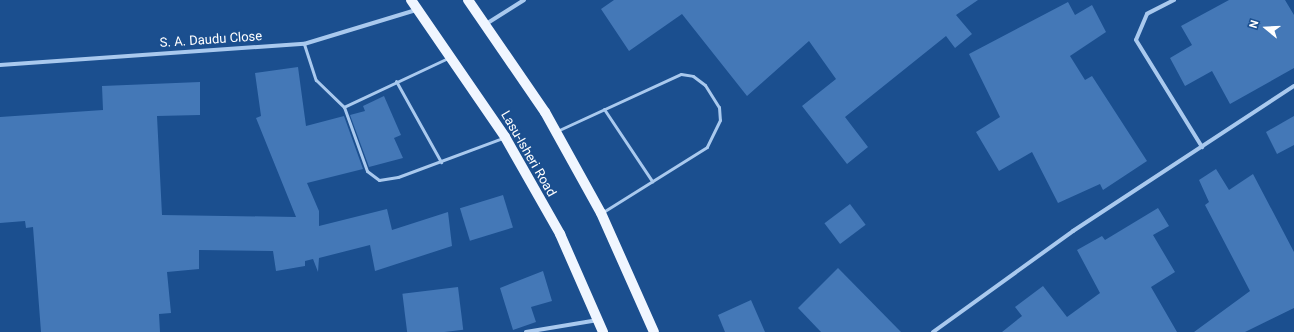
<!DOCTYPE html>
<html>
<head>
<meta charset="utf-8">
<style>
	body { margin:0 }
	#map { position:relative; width:1294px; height:332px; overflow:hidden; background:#1b4f8f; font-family:Roboto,sans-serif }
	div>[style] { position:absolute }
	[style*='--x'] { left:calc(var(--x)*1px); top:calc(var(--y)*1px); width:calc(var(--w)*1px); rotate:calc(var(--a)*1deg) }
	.building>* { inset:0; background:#4478b7; transform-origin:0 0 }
	.lane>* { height:3px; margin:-1.5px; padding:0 1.5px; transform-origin:1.5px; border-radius:1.5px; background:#a9c9ee }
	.street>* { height:4px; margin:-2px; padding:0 2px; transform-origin:2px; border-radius:2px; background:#a9c9ee }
	.primary>* { height:10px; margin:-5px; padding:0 5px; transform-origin:5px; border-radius:5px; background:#f0f6ff }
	span { translate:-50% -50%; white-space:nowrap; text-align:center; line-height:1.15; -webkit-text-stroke:4px #1b4f8f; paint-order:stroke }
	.street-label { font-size:13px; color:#fff }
	.north { position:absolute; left:1246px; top:8px; width:40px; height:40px; -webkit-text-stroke:3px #1b4f8f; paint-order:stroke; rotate:288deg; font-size:11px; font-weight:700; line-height:16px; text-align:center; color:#fff }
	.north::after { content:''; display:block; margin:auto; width:14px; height:18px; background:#fff; clip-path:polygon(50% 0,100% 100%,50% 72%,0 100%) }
</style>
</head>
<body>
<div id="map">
	<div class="building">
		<div style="clip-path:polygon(614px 0,978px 0,956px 15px,972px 34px,955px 48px,946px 36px,845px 117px,868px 147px,847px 164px,802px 106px,836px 79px,809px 41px,747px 96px,682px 14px,629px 51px,601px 9px)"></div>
		<div style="clip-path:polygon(1229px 0,1285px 0,1294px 15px,1294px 68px,1230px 104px,1212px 71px,1185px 86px,1170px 58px,1192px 45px,1181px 26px)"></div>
		<div style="clip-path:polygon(1068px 2px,1075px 15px,1092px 5px,1106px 32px,1070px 56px,1085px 80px,1092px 76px,1147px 161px,1103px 190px,1100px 184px,1058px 203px,1032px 152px,999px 171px,976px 132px,1000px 117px,969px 54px)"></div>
		<div style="clip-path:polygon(298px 67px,306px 126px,344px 116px,363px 169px,307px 183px,319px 211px,319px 226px,387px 209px,392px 230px,448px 212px,452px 246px,375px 271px,370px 245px,319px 258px,318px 272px,313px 259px,305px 261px,305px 266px,276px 271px,273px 251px,199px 250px,199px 269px,167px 272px,171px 313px,159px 314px,160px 332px,41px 332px,33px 227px,26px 228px,25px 221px,0 223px,0 117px,103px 110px,102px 86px,200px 82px,200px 115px,157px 116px,162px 215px,296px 217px,256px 118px,261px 116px,255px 73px)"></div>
		<div style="clip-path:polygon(384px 96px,401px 135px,394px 138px,403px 158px,369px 167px,350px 115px,365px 111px,363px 106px)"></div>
		<div style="clip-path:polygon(1294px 116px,1294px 145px,1277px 154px,1266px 132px)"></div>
		<div style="clip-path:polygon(1216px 169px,1229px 190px,1253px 174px,1294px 252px,1294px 308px,1245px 332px,1194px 332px,1250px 291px,1205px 205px,1209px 202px,1199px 180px)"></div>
		<div style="left:503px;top:195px;width:34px;height:45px;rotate:73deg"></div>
		<div style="left:850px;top:204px;width:26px;height:32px;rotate:53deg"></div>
		<div style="clip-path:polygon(1158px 208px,1169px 226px,1153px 235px,1175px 272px,1151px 287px,1177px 332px,1002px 332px,1022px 316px,1015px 307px,1043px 286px,1067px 317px,1100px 293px,1077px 250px,1102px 236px,1105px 240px)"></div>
		<div style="clip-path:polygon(838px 268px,901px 332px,821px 332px,798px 308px)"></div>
		<div style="clip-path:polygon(543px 271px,552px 301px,531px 307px,536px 322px,513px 330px,500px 288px)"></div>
		<div style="left:458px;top:287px;width:43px;height:56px;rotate:83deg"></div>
		<div style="clip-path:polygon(751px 300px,765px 332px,725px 332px,718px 315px)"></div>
	</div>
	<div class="lane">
		<div style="--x:304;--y:44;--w:38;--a:72"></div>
		<div style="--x:316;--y:80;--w:39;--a:44"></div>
		<div style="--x:448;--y:58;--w:115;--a:154.8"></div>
		<div style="--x:344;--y:107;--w:68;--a:70.2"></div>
		<div style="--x:367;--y:171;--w:15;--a:37"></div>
		<div style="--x:379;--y:180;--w:19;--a:-9"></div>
		<div style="--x:398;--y:177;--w:112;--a:-20.4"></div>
		<div style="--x:396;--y:81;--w:93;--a:60.9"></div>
		<div style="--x:604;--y:109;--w:87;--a:56.3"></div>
		<div style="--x:557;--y:131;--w:136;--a:-24.7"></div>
		<div style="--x:681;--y:74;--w:12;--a:9"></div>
		<div style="--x:693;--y:76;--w:15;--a:37"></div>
		<div style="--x:705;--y:85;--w:26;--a:58"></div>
		<div style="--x:719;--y:107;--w:13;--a:86"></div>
		<div style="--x:720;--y:120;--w:30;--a:116"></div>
		<div style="--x:707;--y:147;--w:123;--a:148"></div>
	</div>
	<div class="street">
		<div style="--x:1174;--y:0;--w:30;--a:153"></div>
		<div style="--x:1147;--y:14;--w:28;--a:113"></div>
		<div style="--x:1136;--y:40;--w:126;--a:58.3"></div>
		<div style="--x:486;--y:24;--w:45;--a:-32.3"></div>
		<div style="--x:0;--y:65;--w:305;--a:-4"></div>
		<div style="--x:304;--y:44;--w:117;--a:-16.9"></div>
		<div style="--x:526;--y:332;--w:73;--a:-9.5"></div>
		<div style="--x:933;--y:332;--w:173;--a:-35.8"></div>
		<div style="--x:1073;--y:231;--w:264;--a:-33.3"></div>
	</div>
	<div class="primary">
		<div style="--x:411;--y:0;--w:166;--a:55.5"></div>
		<div style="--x:505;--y:137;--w:112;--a:60.4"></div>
		<div style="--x:560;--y:234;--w:107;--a:66.3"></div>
		<div style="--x:468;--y:0;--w:136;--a:55.5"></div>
		<div style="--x:545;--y:112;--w:115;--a:61"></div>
		<div style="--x:601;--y:213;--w:130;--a:66"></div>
	</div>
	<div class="street-label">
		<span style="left:211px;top:40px;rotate:-4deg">S. A. Daudu Close</span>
		<span style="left:528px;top:154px;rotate:60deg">Lasu-Isheri Road</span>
	</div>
	<div class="north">N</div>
</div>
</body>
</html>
